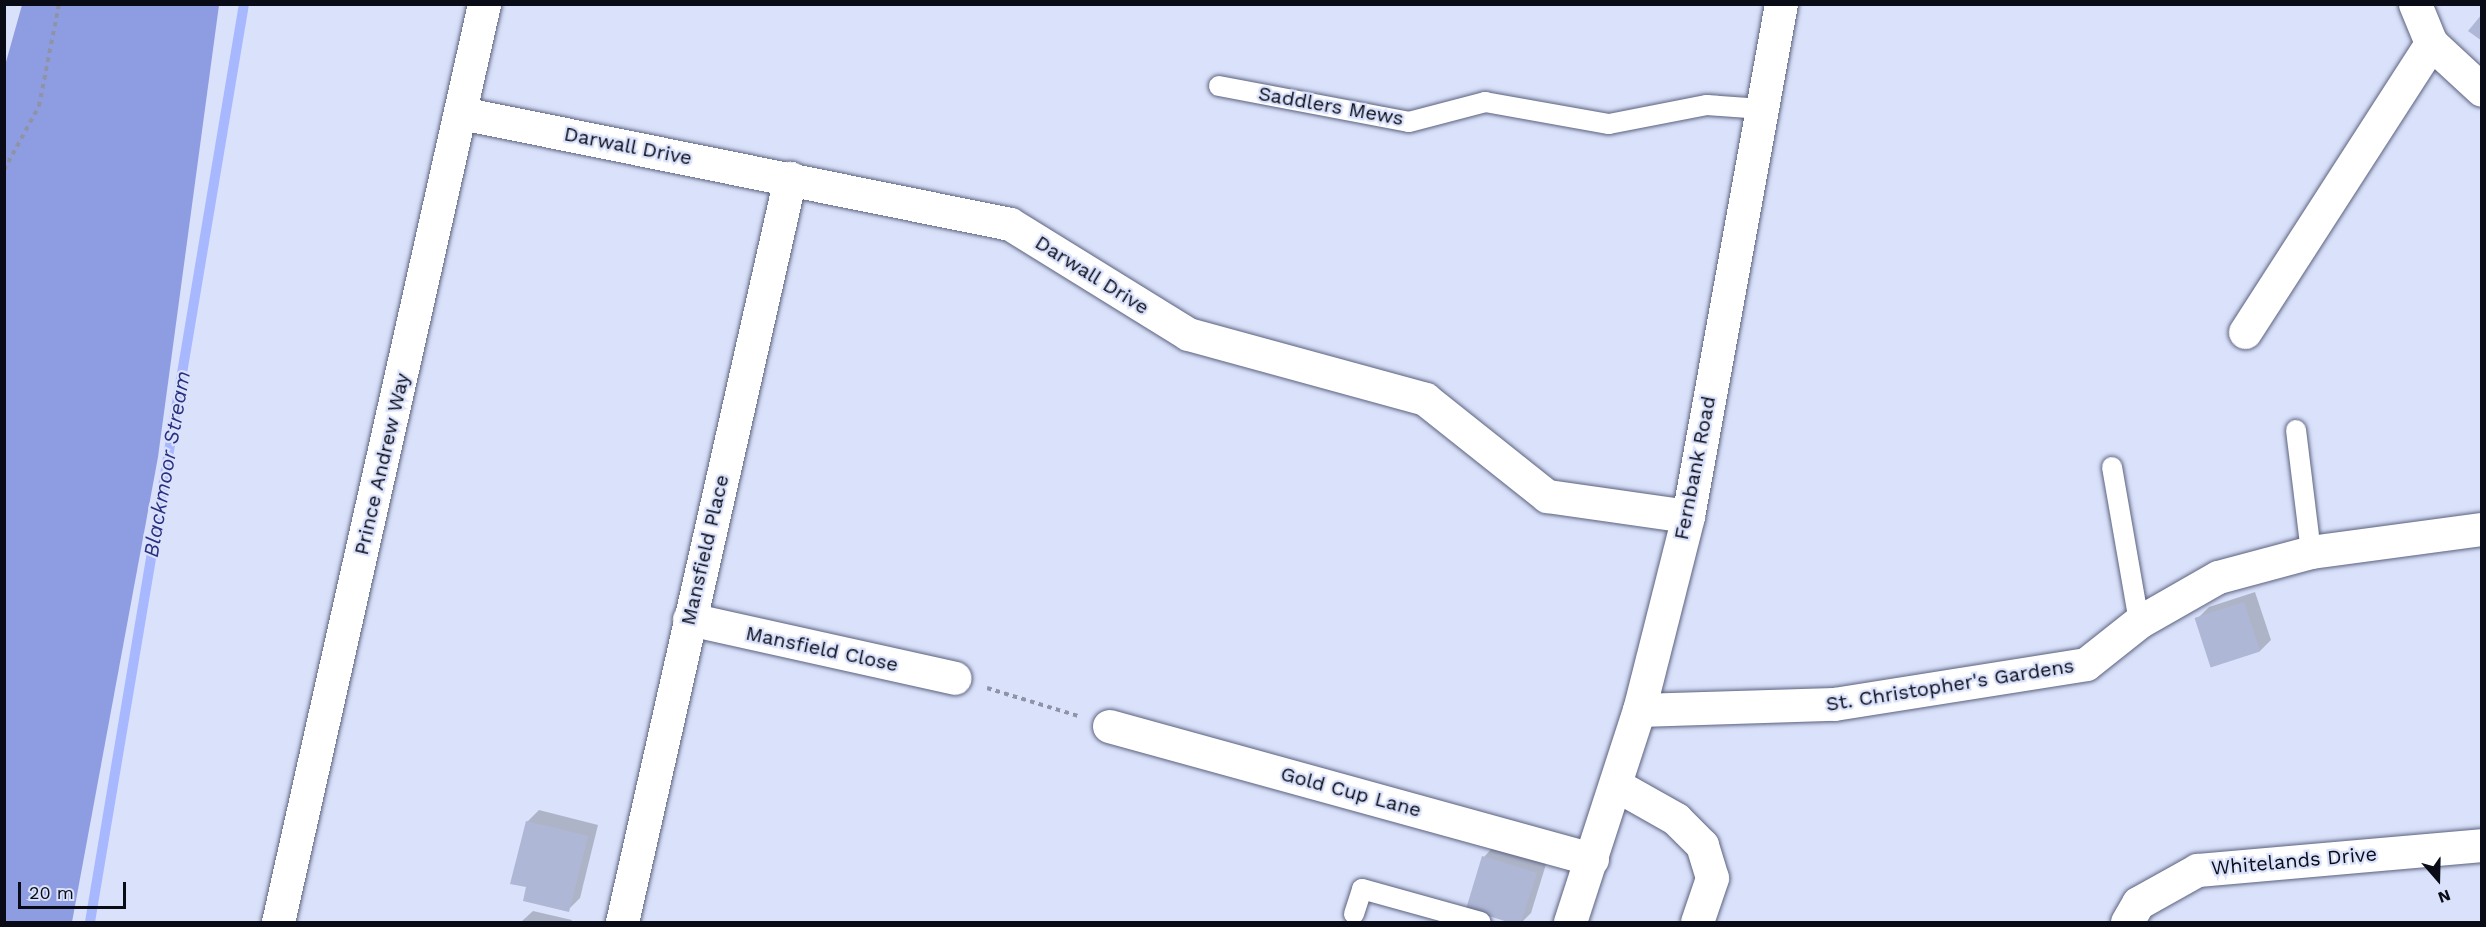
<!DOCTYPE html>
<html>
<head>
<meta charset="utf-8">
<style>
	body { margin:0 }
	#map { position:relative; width:2486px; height:927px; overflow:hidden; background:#dae1fb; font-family:"Work Sans",sans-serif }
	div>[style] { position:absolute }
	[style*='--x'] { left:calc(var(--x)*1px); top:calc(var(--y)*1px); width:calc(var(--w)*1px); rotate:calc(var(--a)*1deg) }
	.forest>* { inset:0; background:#8e9de1 }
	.shadow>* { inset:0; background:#0003 }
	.stream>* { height:10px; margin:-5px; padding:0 5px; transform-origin:5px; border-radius:5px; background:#a8b8ff }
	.building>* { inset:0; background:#afb7d6; transform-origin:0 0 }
	.path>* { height:4px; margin-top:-2px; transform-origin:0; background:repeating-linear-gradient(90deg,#8e93a8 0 4.5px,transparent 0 9px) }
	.roads { filter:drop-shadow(0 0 2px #5b627e) drop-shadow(0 0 2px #5b627e) }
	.service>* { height:20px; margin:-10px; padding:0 10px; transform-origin:10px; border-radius:10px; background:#fff }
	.minor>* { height:33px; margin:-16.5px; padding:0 16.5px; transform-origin:16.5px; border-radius:16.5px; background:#fff }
	.tertiary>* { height:33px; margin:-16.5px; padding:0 16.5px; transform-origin:16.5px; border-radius:16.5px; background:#fff }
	span { translate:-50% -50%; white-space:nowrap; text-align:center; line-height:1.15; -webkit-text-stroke:4.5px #dae1fb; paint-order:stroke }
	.street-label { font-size:20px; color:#090b16 }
	.water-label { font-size:21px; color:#2a307f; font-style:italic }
	.frame { position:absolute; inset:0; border:6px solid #090b16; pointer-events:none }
	.north { position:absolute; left:2408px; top:849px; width:60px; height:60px; -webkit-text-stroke:4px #dae1fb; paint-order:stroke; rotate:160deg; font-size:16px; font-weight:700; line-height:24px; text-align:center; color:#090b16 }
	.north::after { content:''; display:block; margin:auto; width:21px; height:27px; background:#090b16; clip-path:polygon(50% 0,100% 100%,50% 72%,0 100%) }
	.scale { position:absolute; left:18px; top:882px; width:108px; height:27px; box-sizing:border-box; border:3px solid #090b16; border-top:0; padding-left:8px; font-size:18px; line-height:21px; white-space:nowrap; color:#090b16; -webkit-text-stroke:4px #dae1fb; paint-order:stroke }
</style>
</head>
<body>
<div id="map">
	<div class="forest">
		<div style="clip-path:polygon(22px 5px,219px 5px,158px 457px,72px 922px,5px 922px,4px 69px)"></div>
	</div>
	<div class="shadow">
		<div style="clip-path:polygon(2255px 592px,2271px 640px,2260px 651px,2197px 619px,2209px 607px)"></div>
		<div style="clip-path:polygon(539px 810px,598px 825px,580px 898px,568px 910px,528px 886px,527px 822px)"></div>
		<div style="clip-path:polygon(1495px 845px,1547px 861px,1531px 913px,1522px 922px,1468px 909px,1484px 857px)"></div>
		<div style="clip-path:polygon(533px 911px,572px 920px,571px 922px,521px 922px)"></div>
	</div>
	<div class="stream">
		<div style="--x:90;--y:922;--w:931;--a:-80.48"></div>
	</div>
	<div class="building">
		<div style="clip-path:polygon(2482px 14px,2482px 41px,2468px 31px)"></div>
		<div style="left:2244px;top:602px;width:52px;height:52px;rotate:72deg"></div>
		<div style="clip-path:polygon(526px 821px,588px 836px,569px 912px,523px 901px,526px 887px,510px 884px)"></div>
		<div style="clip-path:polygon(1482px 856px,1537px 873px,1521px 922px,1508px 922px,1466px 909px)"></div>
	</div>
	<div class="path">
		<div style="--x:4;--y:170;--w:73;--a:-61.3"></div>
		<div style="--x:39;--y:106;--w:104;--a:-78.9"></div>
		<div style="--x:987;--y:688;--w:95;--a:17.1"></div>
	</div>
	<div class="roads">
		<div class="service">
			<div style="--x:1219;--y:86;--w:193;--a:10.7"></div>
			<div style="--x:1409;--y:122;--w:79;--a:-14.7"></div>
			<div style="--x:1485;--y:102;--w:126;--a:10.1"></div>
			<div style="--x:1609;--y:124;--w:100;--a:-11"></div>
			<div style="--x:1707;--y:105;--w:55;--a:4.2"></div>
			<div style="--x:2296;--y:430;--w:123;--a:83"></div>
			<div style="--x:2112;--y:467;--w:157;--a:80.1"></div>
			<div style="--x:1354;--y:914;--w:26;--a:-72"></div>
			<div style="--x:1362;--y:889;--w:123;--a:15.5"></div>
		</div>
		<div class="minor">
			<div style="--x:2415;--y:4;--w:42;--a:67.7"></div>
			<div style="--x:2431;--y:43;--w:69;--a:42.7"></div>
			<div style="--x:461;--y:113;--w:560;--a:11.43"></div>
			<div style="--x:1010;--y:224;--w:209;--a:31.7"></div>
			<div style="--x:1188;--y:334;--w:246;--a:15.3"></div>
			<div style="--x:1425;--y:399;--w:156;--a:38.5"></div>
			<div style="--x:1547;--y:496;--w:142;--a:8.1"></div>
			<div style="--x:2245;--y:332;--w:344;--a:-57.2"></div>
			<div style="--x:689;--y:619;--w:272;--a:12.5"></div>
			<div style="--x:1639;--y:710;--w:195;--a:-1.8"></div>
			<div style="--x:1834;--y:704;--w:255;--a:-9"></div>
			<div style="--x:2086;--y:664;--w:68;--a:-38.4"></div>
			<div style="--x:2139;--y:622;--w:91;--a:-29.7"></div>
			<div style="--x:2218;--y:577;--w:96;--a:-15"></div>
			<div style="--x:2311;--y:552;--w:173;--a:-7.7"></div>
			<div style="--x:1109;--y:726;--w:501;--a:15.4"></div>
			<div style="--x:1616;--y:785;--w:69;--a:29.5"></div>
			<div style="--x:1676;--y:819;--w:37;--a:45"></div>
			<div style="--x:1702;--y:845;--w:34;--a:73"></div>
			<div style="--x:1712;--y:878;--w:46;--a:108.8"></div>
			<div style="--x:278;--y:922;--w:941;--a:-77.35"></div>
			<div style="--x:622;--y:922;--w:763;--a:-77.28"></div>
			<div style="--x:2127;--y:922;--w:22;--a:-60"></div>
			<div style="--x:2138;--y:903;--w:68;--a:-29.2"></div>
			<div style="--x:2197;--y:870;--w:286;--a:-5"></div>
		</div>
		<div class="tertiary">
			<div style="--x:1570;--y:922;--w:223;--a:-72"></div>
			<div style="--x:1639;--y:710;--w:200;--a:-75.8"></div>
			<div style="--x:1688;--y:516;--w:520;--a:-79.71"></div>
		</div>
	</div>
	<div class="street-label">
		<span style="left:1331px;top:106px;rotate:10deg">Saddlers Mews</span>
		<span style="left:628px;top:146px;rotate:11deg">Darwall Drive</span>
		<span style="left:1092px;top:275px;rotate:32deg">Darwall Drive</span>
		<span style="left:382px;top:464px;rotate:-77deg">Prince Andrew Way</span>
		<span style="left:1695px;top:468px;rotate:-79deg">Fernbank Road</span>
		<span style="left:705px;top:550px;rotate:-77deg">Mansfield Place</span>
		<span style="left:822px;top:649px;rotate:12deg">Mansfield Close</span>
		<span style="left:1950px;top:685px;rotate:-9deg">St. Christopher's Gardens</span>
		<span style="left:1351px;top:792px;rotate:15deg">Gold Cup Lane</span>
		<span style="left:2294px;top:861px;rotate:-5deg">Whitelands Drive</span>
	</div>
	<div class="water-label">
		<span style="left:167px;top:464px;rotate:-80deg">Blackmoor Stream</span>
	</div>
	<div class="frame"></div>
	<div class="north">N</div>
	<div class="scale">20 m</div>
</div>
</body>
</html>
